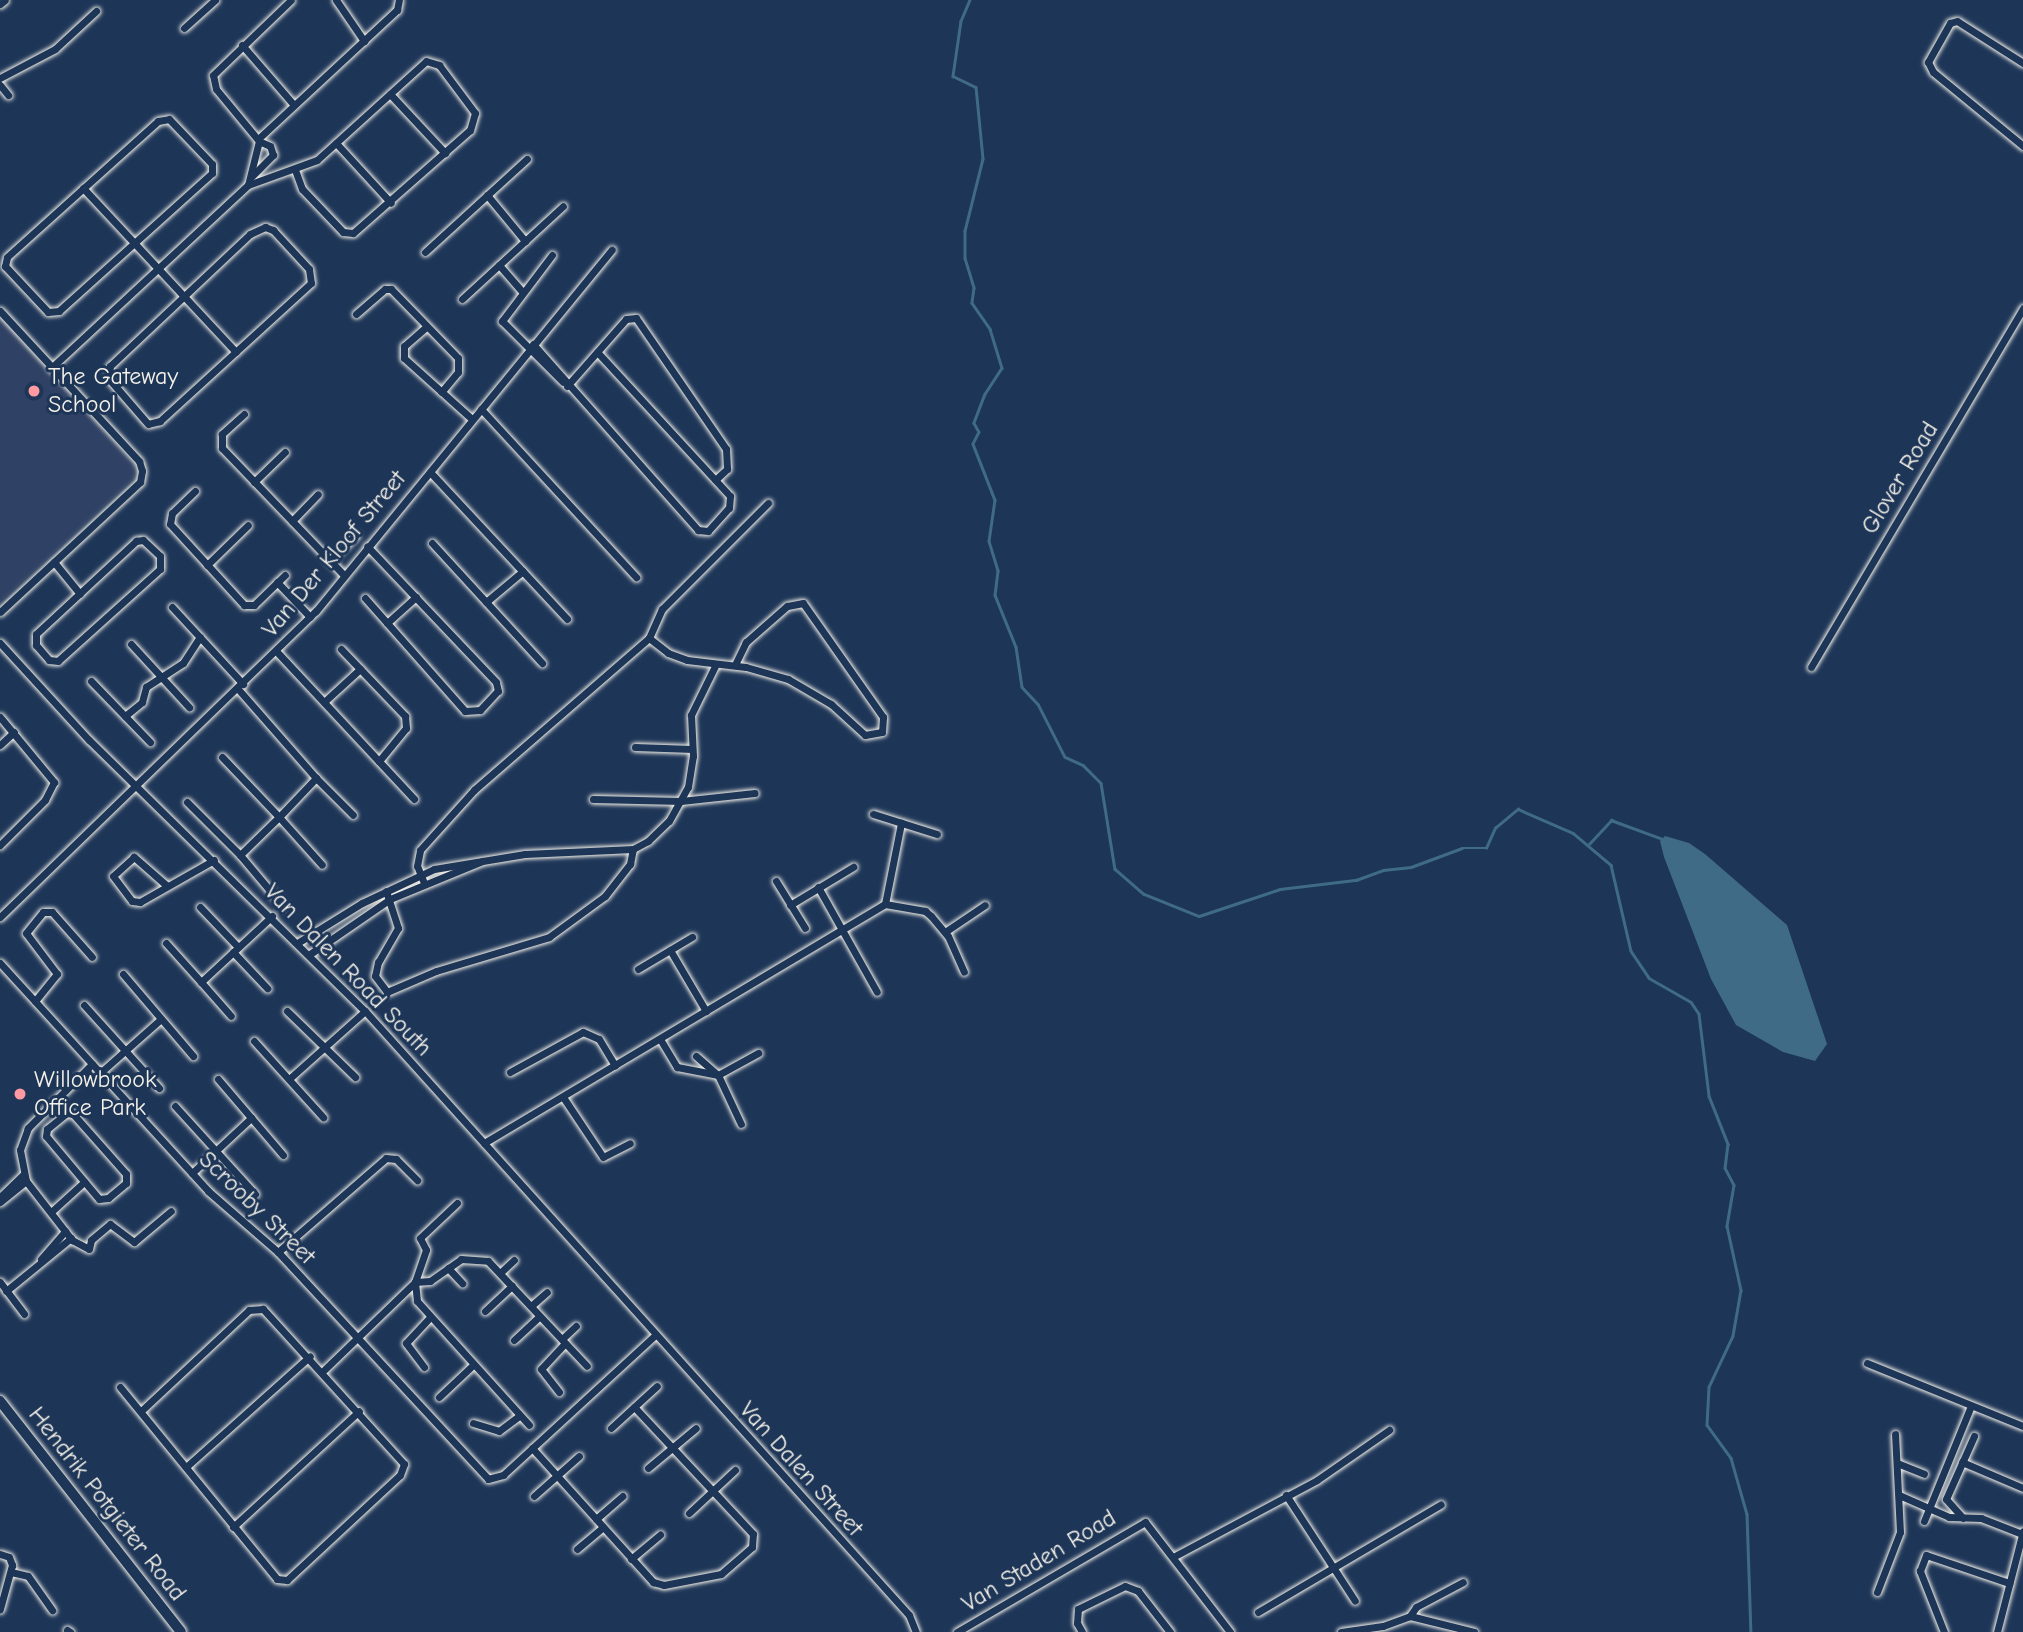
<!DOCTYPE html>
<html>
<head>
<meta charset="utf-8">
<style>
	body { margin:0 }
	#map { position:relative; width:2023px; height:1632px; overflow:hidden; background:#1d3557; font-family:"Comic Neue",sans-serif }
	div>[style] { position:absolute }
	[style*='--x'] { left:calc(var(--x)*1px); top:calc(var(--y)*1px); width:calc(var(--w)*1px); rotate:calc(var(--a)*1deg) }
	.built>* { inset:0; background:#2f4164 }
	.water>* { inset:0; background:#3f6b86 }
	.stream>* { height:2.5px; margin:-1.25px; padding:0 1.25px; transform-origin:1.25px; border-radius:1.25px; background:#3f6b86 }
	.roads { filter:drop-shadow(0 0 2px #f4f1e8) drop-shadow(0 0 2px #f4f1e8) }
	.minor>* { height:7px; margin:-3.5px; padding:0 3.5px; transform-origin:3.5px; border-radius:3.5px; background:#1d3557 }
	.secondary>* { height:10px; margin:-5px; padding:0 5px; transform-origin:5px; border-radius:5px; background:#1d3557 }
	.dots>* { width:19px; height:19px; translate:-50% -50%; box-sizing:border-box; border:4px solid #1d3557; border-radius:50% }
	span { translate:-50% -50%; white-space:nowrap; text-align:center; line-height:1.15; -webkit-text-stroke:6px #1d3557; paint-order:stroke }
	.poi-label { font-size:24px; color:#f4f1e8 }
	.left { translate:0 -50%; text-align:left }
	.street-label { font-size:24px; color:#f4f1e8 }
</style>
</head>
<body>
<div id="map">
	<div class="built">
		<div style="clip-path:polygon(0 317px,135px 465px,134px 478px,0 602px)"></div>
	</div>
	<div class="water">
		<div style="clip-path:polygon(1665px 836px,1689px 843px,1705px 854px,1787px 925px,1827px 1044px,1815px 1061px,1783px 1052px,1736px 1025px,1711px 979px,1664px 857px,1660px 841px)"></div>
	</div>
	<div class="stream">
		<div style="--x:970;--y:0;--w:23;--a:113"></div>
		<div style="--x:961;--y:21;--w:56;--a:98.3"></div>
		<div style="--x:953;--y:76;--w:25;--a:26"></div>
		<div style="--x:976;--y:87;--w:72;--a:84.4"></div>
		<div style="--x:983;--y:159;--w:74;--a:104"></div>
		<div style="--x:965;--y:231;--w:27;--a:90"></div>
		<div style="--x:965;--y:258;--w:31;--a:73"></div>
		<div style="--x:974;--y:288;--w:15;--a:98"></div>
		<div style="--x:972;--y:303;--w:32;--a:55"></div>
		<div style="--x:990;--y:329;--w:41;--a:72.9"></div>
		<div style="--x:1002;--y:368;--w:31;--a:123"></div>
		<div style="--x:985;--y:394;--w:31;--a:111"></div>
		<div style="--x:974;--y:423;--w:10;--a:61"></div>
		<div style="--x:979;--y:432;--w:13;--a:117"></div>
		<div style="--x:973;--y:444;--w:60;--a:68.6"></div>
		<div style="--x:995;--y:500;--w:41;--a:98.3"></div>
		<div style="--x:989;--y:541;--w:31;--a:73"></div>
		<div style="--x:998;--y:571;--w:24;--a:97"></div>
		<div style="--x:995;--y:595;--w:56;--a:68"></div>
		<div style="--x:1016;--y:647;--w:40;--a:81.5"></div>
		<div style="--x:1022;--y:687;--w:23;--a:47"></div>
		<div style="--x:1038;--y:704;--w:59;--a:63"></div>
		<div style="--x:1065;--y:757;--w:20;--a:24"></div>
		<div style="--x:1083;--y:765;--w:25;--a:45"></div>
		<div style="--x:1101;--y:783;--w:87;--a:80.8"></div>
		<div style="--x:1115;--y:869;--w:38;--a:41"></div>
		<div style="--x:1144;--y:894;--w:59;--a:21.8"></div>
		<div style="--x:1199;--y:916;--w:85;--a:-18.4"></div>
		<div style="--x:1280;--y:889;--w:77;--a:-6.8"></div>
		<div style="--x:1356;--y:880;--w:29;--a:-20"></div>
		<div style="--x:1383;--y:870;--w:28;--a:-6"></div>
		<div style="--x:1411;--y:867;--w:54;--a:-20.4"></div>
		<div style="--x:1462;--y:848;--w:24;--a:0"></div>
		<div style="--x:1486;--y:848;--w:22;--a:-66"></div>
		<div style="--x:1495;--y:828;--w:30;--a:-40"></div>
		<div style="--x:1518;--y:809;--w:60;--a:23.6"></div>
		<div style="--x:1573;--y:833;--w:50;--a:40.1"></div>
		<div style="--x:1611;--y:865;--w:88;--a:76.9"></div>
		<div style="--x:1631;--y:951;--w:32;--a:56"></div>
		<div style="--x:1649;--y:978;--w:48;--a:29.7"></div>
		<div style="--x:1691;--y:1002;--w:14;--a:56"></div>
		<div style="--x:1699;--y:1014;--w:83;--a:83"></div>
		<div style="--x:1709;--y:1096;--w:52;--a:68.4"></div>
		<div style="--x:1728;--y:1144;--w:24;--a:97"></div>
		<div style="--x:1725;--y:1168;--w:19;--a:62"></div>
		<div style="--x:1734;--y:1185;--w:42;--a:99.7"></div>
		<div style="--x:1727;--y:1226;--w:66;--a:77.7"></div>
		<div style="--x:1741;--y:1290;--w:47;--a:99.9"></div>
		<div style="--x:1733;--y:1336;--w:56;--a:115.2"></div>
		<div style="--x:1709;--y:1387;--w:38;--a:93"></div>
		<div style="--x:1707;--y:1425;--w:41;--a:54"></div>
		<div style="--x:1731;--y:1458;--w:58;--a:74.1"></div>
		<div style="--x:1747;--y:1514;--w:118;--a:88.1"></div>
		<div style="--x:1589;--y:844;--w:33;--a:-47"></div>
		<div style="--x:1611;--y:820;--w:55;--a:20.1"></div>
	</div>
	<div class="roads">
		<div class="minor">
			<div style="--x:336;--y:0;--w:50;--a:55.7"></div>
			<div style="--x:0;--y:4;--w:6;--a:-39"></div>
			<div style="--x:184;--y:28;--w:42;--a:-42.1"></div>
			<div style="--x:242;--y:45;--w:79;--a:49.1"></div>
			<div style="--x:2023;--y:63;--w:78;--a:-147.5"></div>
			<div style="--x:1957;--y:21;--w:7;--a:164"></div>
			<div style="--x:1950;--y:23;--w:45;--a:119.4"></div>
			<div style="--x:1928;--y:62;--w:11;--a:63"></div>
			<div style="--x:1933;--y:72;--w:117;--a:39.4"></div>
			<div style="--x:0;--y:78;--w:62;--a:-27.8"></div>
			<div style="--x:55;--y:49;--w:56;--a:-42.8"></div>
			<div style="--x:0;--y:85;--w:13;--a:51"></div>
			<div style="--x:390;--y:94;--w:81;--a:47"></div>
			<div style="--x:169;--y:119;--w:62;--a:46.3"></div>
			<div style="--x:212;--y:164;--w:9;--a:90"></div>
			<div style="--x:212;--y:173;--w:206;--a:138"></div>
			<div style="--x:59;--y:311;--w:11;--a:175"></div>
			<div style="--x:48;--y:312;--w:63;--a:-133.1"></div>
			<div style="--x:5;--y:266;--w:9;--a:-77"></div>
			<div style="--x:7;--y:257;--w:203;--a:-42"></div>
			<div style="--x:158;--y:121;--w:11;--a:-10"></div>
			<div style="--x:258;--y:139;--w:190;--a:-42.9"></div>
			<div style="--x:397;--y:10;--w:10;--a:-79"></div>
			<div style="--x:336;--y:143;--w:81;--a:47.5"></div>
			<div style="--x:252;--y:176;--w:30;--a:-45"></div>
			<div style="--x:273;--y:155;--w:9;--a:-108"></div>
			<div style="--x:270;--y:146;--w:12;--a:-156"></div>
			<div style="--x:248;--y:185;--w:45;--a:-76"></div>
			<div style="--x:259;--y:141;--w:67;--a:-129.6"></div>
			<div style="--x:216;--y:89;--w:14;--a:-102"></div>
			<div style="--x:213;--y:75;--w:108;--a:-43.9"></div>
			<div style="--x:83;--y:188;--w:224;--a:47"></div>
			<div style="--x:487;--y:195;--w:60;--a:50.4"></div>
			<div style="--x:265;--y:227;--w:9;--a:21"></div>
			<div style="--x:273;--y:230;--w:53;--a:47.3"></div>
			<div style="--x:309;--y:269;--w:14;--a:82"></div>
			<div style="--x:311;--y:283;--w:205;--a:137.6"></div>
			<div style="--x:160;--y:421;--w:12;--a:166"></div>
			<div style="--x:148;--y:424;--w:60;--a:-130.9"></div>
			<div style="--x:109;--y:379;--w:13;--a:-86"></div>
			<div style="--x:110;--y:366;--w:192;--a:-43.3"></div>
			<div style="--x:250;--y:234;--w:17;--a:-25"></div>
			<div style="--x:425;--y:252;--w:138;--a:-42.4"></div>
			<div style="--x:552;--y:255;--w:83;--a:127.1"></div>
			<div style="--x:502;--y:321;--w:86;--a:45"></div>
			<div style="--x:499;--y:265;--w:35;--a:49"></div>
			<div style="--x:462;--y:299;--w:137;--a:-42.6"></div>
			<div style="--x:0;--y:311;--w:205;--a:47.2"></div>
			<div style="--x:139;--y:461;--w:10;--a:73"></div>
			<div style="--x:142;--y:471;--w:11;--a:100"></div>
			<div style="--x:140;--y:482;--w:191;--a:137.1"></div>
			<div style="--x:356;--y:314;--w:38;--a:-41"></div>
			<div style="--x:385;--y:289;--w:6;--a:0"></div>
			<div style="--x:391;--y:289;--w:96;--a:45.8"></div>
			<div style="--x:458;--y:358;--w:14;--a:90"></div>
			<div style="--x:458;--y:372;--w:26;--a:130"></div>
			<div style="--x:426;--y:327;--w:29;--a:139"></div>
			<div style="--x:404;--y:346;--w:12;--a:90"></div>
			<div style="--x:404;--y:358;--w:91;--a:41.9"></div>
			<div style="--x:533;--y:344;--w:249;--a:48.4"></div>
			<div style="--x:698;--y:530;--w:10;--a:6"></div>
			<div style="--x:708;--y:531;--w:31;--a:-48"></div>
			<div style="--x:729;--y:508;--w:12;--a:-85"></div>
			<div style="--x:730;--y:496;--w:196;--a:-132.7"></div>
			<div style="--x:51;--y:368;--w:269;--a:-42.9"></div>
			<div style="--x:248;--y:185;--w:73;--a:-19.9"></div>
			<div style="--x:317;--y:160;--w:147;--a:-42.2"></div>
			<div style="--x:426;--y:61;--w:14;--a:17"></div>
			<div style="--x:439;--y:65;--w:60;--a:53.1"></div>
			<div style="--x:475;--y:113;--w:18;--a:106"></div>
			<div style="--x:470;--y:130;--w:156;--a:138.6"></div>
			<div style="--x:353;--y:233;--w:10;--a:-174"></div>
			<div style="--x:343;--y:232;--w:59;--a:-133.6"></div>
			<div style="--x:302;--y:189;--w:20;--a:-110"></div>
			<div style="--x:567;--y:386;--w:89;--a:-48.6"></div>
			<div style="--x:626;--y:319;--w:10;--a:-6"></div>
			<div style="--x:636;--y:318;--w:159;--a:55.5"></div>
			<div style="--x:726;--y:449;--w:20;--a:87"></div>
			<div style="--x:727;--y:469;--w:16;--a:137"></div>
			<div style="--x:481;--y:409;--w:229;--a:47.3"></div>
			<div style="--x:244;--y:414;--w:30;--a:138"></div>
			<div style="--x:222;--y:434;--w:14;--a:90"></div>
			<div style="--x:222;--y:448;--w:176;--a:46.2"></div>
			<div style="--x:430;--y:472;--w:201;--a:47"></div>
			<div style="--x:254;--y:482;--w:43;--a:-44.1"></div>
			<div style="--x:195;--y:491;--w:32;--a:136"></div>
			<div style="--x:172;--y:513;--w:11;--a:100"></div>
			<div style="--x:170;--y:524;--w:110;--a:47.6"></div>
			<div style="--x:244;--y:605;--w:10;--a:0"></div>
			<div style="--x:254;--y:605;--w:43;--a:-44.1"></div>
			<div style="--x:292;--y:521;--w:37;--a:-46"></div>
			<div style="--x:143;--y:540;--w:23;--a:43"></div>
			<div style="--x:160;--y:556;--w:13;--a:90"></div>
			<div style="--x:160;--y:569;--w:137;--a:138"></div>
			<div style="--x:58;--y:661;--w:9;--a:-174"></div>
			<div style="--x:49;--y:660;--w:20;--a:-131"></div>
			<div style="--x:36;--y:645;--w:11;--a:-90"></div>
			<div style="--x:36;--y:634;--w:137;--a:-42.9"></div>
			<div style="--x:136;--y:541;--w:7;--a:-8"></div>
			<div style="--x:432;--y:543;--w:163;--a:47.5"></div>
			<div style="--x:329;--y:561;--w:37;--a:-44"></div>
			<div style="--x:54;--y:562;--w:41;--a:50.9"></div>
			<div style="--x:207;--y:565;--w:57;--a:-44.3"></div>
			<div style="--x:277;--y:582;--w:48;--a:46.7"></div>
			<div style="--x:365;--y:598;--w:151;--a:48.5"></div>
			<div style="--x:465;--y:711;--w:15;--a:-4"></div>
			<div style="--x:480;--y:710;--w:26;--a:-47"></div>
			<div style="--x:498;--y:691;--w:9;--a:-103"></div>
			<div style="--x:496;--y:682;--w:187;--a:-133.5"></div>
			<div style="--x:486;--y:602;--w:48;--a:-40"></div>
			<div style="--x:172;--y:607;--w:105;--a:47.3"></div>
			<div style="--x:387;--y:623;--w:39;--a:-42"></div>
			<div style="--x:649;--y:638;--w:24;--a:38"></div>
			<div style="--x:668;--y:653;--w:20;--a:20"></div>
			<div style="--x:687;--y:660;--w:59;--a:6.8"></div>
			<div style="--x:746;--y:667;--w:44;--a:15.9"></div>
			<div style="--x:788;--y:679;--w:50;--a:30.2"></div>
			<div style="--x:831;--y:704;--w:46;--a:42.4"></div>
			<div style="--x:865;--y:735;--w:17;--a:-10"></div>
			<div style="--x:882;--y:732;--w:15;--a:-86"></div>
			<div style="--x:883;--y:717;--w:139;--a:-125.1"></div>
			<div style="--x:803;--y:603;--w:16;--a:169"></div>
			<div style="--x:787;--y:606;--w:55;--a:138.7"></div>
			<div style="--x:746;--y:642;--w:25;--a:116"></div>
			<div style="--x:0;--y:643;--w:132;--a:47.5"></div>
			<div style="--x:89;--y:740;--w:387;--a:44.5"></div>
			<div style="--x:365;--y:1011;--w:813;--a:47.99"></div>
			<div style="--x:909;--y:1615;--w:18;--a:68"></div>
			<div style="--x:131;--y:644;--w:86;--a:47.4"></div>
			<div style="--x:341;--y:649;--w:93;--a:46.3"></div>
			<div style="--x:405;--y:716;--w:12;--a:85"></div>
			<div style="--x:406;--y:728;--w:43;--a:129.3"></div>
			<div style="--x:277;--y:652;--w:201;--a:47"></div>
			<div style="--x:1811;--y:667;--w:417;--a:-59.4"></div>
			<div style="--x:91;--y:681;--w:85;--a:46"></div>
			<div style="--x:324;--y:702;--w:49;--a:-42.5"></div>
			<div style="--x:125;--y:716;--w:22;--a:-39"></div>
			<div style="--x:142;--y:702;--w:16;--a:-75"></div>
			<div style="--x:146;--y:687;--w:44;--a:-33"></div>
			<div style="--x:183;--y:663;--w:31;--a:-57"></div>
			<div style="--x:0;--y:717;--w:85;--a:50.3"></div>
			<div style="--x:54;--y:782;--w:20;--a:117"></div>
			<div style="--x:45;--y:800;--w:64;--a:135"></div>
			<div style="--x:0;--y:745;--w:19;--a:-43"></div>
			<div style="--x:635;--y:747;--w:57;--a:2"></div>
			<div style="--x:222;--y:757;--w:83;--a:46.5"></div>
			<div style="--x:279;--y:817;--w:54;--a:-46.5"></div>
			<div style="--x:316;--y:778;--w:118;--a:-131.2"></div>
			<div style="--x:316;--y:778;--w:52;--a:45"></div>
			<div style="--x:593;--y:799;--w:88;--a:1.3"></div>
			<div style="--x:681;--y:801;--w:74;--a:-6.2"></div>
			<div style="--x:187;--y:802;--w:75;--a:45"></div>
			<div style="--x:240;--y:855;--w:54;--a:-44.3"></div>
			<div style="--x:279;--y:817;--w:64;--a:48.1"></div>
			<div style="--x:873;--y:814;--w:67;--a:17.4"></div>
			<div style="--x:240;--y:855;--w:67;--a:49.9"></div>
			<div style="--x:776;--y:881;--w:55;--a:58.3"></div>
			<div style="--x:424;--y:883;--w:18;--a:-112"></div>
			<div style="--x:417;--y:866;--w:16;--a:-79"></div>
			<div style="--x:420;--y:850;--w:81;--a:-48"></div>
			<div style="--x:474;--y:790;--w:232;--a:-41"></div>
			<div style="--x:649;--y:638;--w:32;--a:-66"></div>
			<div style="--x:662;--y:609;--w:150;--a:-45"></div>
			<div style="--x:166;--y:885;--w:43;--a:-138.8"></div>
			<div style="--x:134;--y:857;--w:28;--a:138"></div>
			<div style="--x:113;--y:876;--w:31;--a:53"></div>
			<div style="--x:132;--y:901;--w:8;--a:7"></div>
			<div style="--x:140;--y:902;--w:85;--a:-29.6"></div>
			<div style="--x:818;--y:887;--w:120;--a:60.7"></div>
			<div style="--x:386;--y:891;--w:39;--a:72"></div>
			<div style="--x:398;--y:928;--w:39;--a:120"></div>
			<div style="--x:378;--y:962;--w:14;--a:102"></div>
			<div style="--x:375;--y:976;--w:20;--a:53"></div>
			<div style="--x:387;--y:992;--w:53;--a:-23.2"></div>
			<div style="--x:436;--y:971;--w:118;--a:-16.7"></div>
			<div style="--x:549;--y:937;--w:69;--a:-36.2"></div>
			<div style="--x:605;--y:896;--w:41;--a:-52"></div>
			<div style="--x:630;--y:864;--w:15;--a:-79"></div>
			<div style="--x:885;--y:904;--w:83;--a:-78.8"></div>
			<div style="--x:790;--y:905;--w:74;--a:-31.1"></div>
			<div style="--x:200;--y:907;--w:55;--a:46.5"></div>
			<div style="--x:0;--y:917;--w:440;--a:-44.1"></div>
			<div style="--x:316;--y:611;--w:467;--a:-50.7"></div>
			<div style="--x:945;--y:932;--w:48;--a:-34"></div>
			<div style="--x:299;--y:942;--w:74;--a:-31.8"></div>
			<div style="--x:362;--y:903;--w:80;--a:-25.3"></div>
			<div style="--x:434;--y:869;--w:92;--a:-9.4"></div>
			<div style="--x:525;--y:854;--w:108;--a:-2.7"></div>
			<div style="--x:633;--y:849;--w:17;--a:-28"></div>
			<div style="--x:648;--y:841;--w:29;--a:-44"></div>
			<div style="--x:669;--y:821;--w:39;--a:-61"></div>
			<div style="--x:688;--y:787;--w:31;--a:-81"></div>
			<div style="--x:693;--y:756;--w:41;--a:-92.8"></div>
			<div style="--x:691;--y:715;--w:55;--a:-63.9"></div>
			<div style="--x:166;--y:943;--w:52;--a:48.1"></div>
			<div style="--x:201;--y:982;--w:97;--a:-42.9"></div>
			<div style="--x:670;--y:950;--w:71;--a:59.5"></div>
			<div style="--x:233;--y:952;--w:50;--a:46.6"></div>
			<div style="--x:310;--y:954;--w:97;--a:-34.5"></div>
			<div style="--x:390;--y:899;--w:100;--a:-22.4"></div>
			<div style="--x:0;--y:963;--w:309;--a:47.6"></div>
			<div style="--x:208;--y:1191;--w:93;--a:41.1"></div>
			<div style="--x:278;--y:1252;--w:309;--a:47.2"></div>
			<div style="--x:488;--y:1479;--w:16;--a:-15"></div>
			<div style="--x:503;--y:1475;--w:205;--a:-42.6"></div>
			<div style="--x:638;--y:969;--w:63;--a:-30.7"></div>
			<div style="--x:123;--y:974;--w:108;--a:49.5"></div>
			<div style="--x:201;--y:982;--w:45;--a:48.6"></div>
			<div style="--x:35;--y:1001;--w:35;--a:-51"></div>
			<div style="--x:57;--y:974;--w:51;--a:-127.1"></div>
			<div style="--x:26;--y:933;--w:27;--a:-51"></div>
			<div style="--x:43;--y:912;--w:9;--a:0"></div>
			<div style="--x:52;--y:912;--w:60;--a:48.4"></div>
			<div style="--x:84;--y:1005;--w:112;--a:47.9"></div>
			<div style="--x:287;--y:1011;--w:95;--a:44.1"></div>
			<div style="--x:660;--y:1039;--w:33;--a:59"></div>
			<div style="--x:677;--y:1067;--w:42;--a:11"></div>
			<div style="--x:718;--y:1075;--w:46;--a:-28.8"></div>
			<div style="--x:254;--y:1041;--w:103;--a:47.8"></div>
			<div style="--x:696;--y:1056;--w:29;--a:41"></div>
			<div style="--x:718;--y:1075;--w:54;--a:64.9"></div>
			<div style="--x:92;--y:1064;--w:91;--a:135"></div>
			<div style="--x:28;--y:1128;--w:23;--a:110"></div>
			<div style="--x:20;--y:1150;--w:32;--a:79"></div>
			<div style="--x:26;--y:1181;--w:75;--a:52.1"></div>
			<div style="--x:72;--y:1240;--w:19;--a:28"></div>
			<div style="--x:89;--y:1249;--w:9;--a:-77"></div>
			<div style="--x:91;--y:1240;--w:25;--a:-40"></div>
			<div style="--x:110;--y:1224;--w:30;--a:37"></div>
			<div style="--x:134;--y:1242;--w:48;--a:-40"></div>
			<div style="--x:510;--y:1072;--w:83;--a:-28.7"></div>
			<div style="--x:583;--y:1032;--w:17;--a:24"></div>
			<div style="--x:599;--y:1039;--w:31;--a:59"></div>
			<div style="--x:100;--y:1073;--w:80;--a:-41.5"></div>
			<div style="--x:218;--y:1079;--w:100;--a:49.5"></div>
			<div style="--x:289;--y:1079;--w:102;--a:-41.8"></div>
			<div style="--x:563;--y:1097;--w:72;--a:56.3"></div>
			<div style="--x:603;--y:1157;--w:30;--a:-27"></div>
			<div style="--x:175;--y:1106;--w:119;--a:47.7"></div>
			<div style="--x:67;--y:1113;--w:6;--a:9"></div>
			<div style="--x:73;--y:1114;--w:80;--a:48.5"></div>
			<div style="--x:126;--y:1174;--w:9;--a:90"></div>
			<div style="--x:126;--y:1183;--w:23;--a:140"></div>
			<div style="--x:108;--y:1198;--w:9;--a:174"></div>
			<div style="--x:99;--y:1199;--w:82;--a:-130.1"></div>
			<div style="--x:46;--y:1136;--w:7;--a:-82"></div>
			<div style="--x:47;--y:1129;--w:26;--a:-39"></div>
			<div style="--x:484;--y:1143;--w:467;--a:-30.8"></div>
			<div style="--x:885;--y:904;--w:41;--a:9.9"></div>
			<div style="--x:925;--y:911;--w:8;--a:40"></div>
			<div style="--x:931;--y:916;--w:26;--a:50"></div>
			<div style="--x:948;--y:936;--w:39;--a:66"></div>
			<div style="--x:192;--y:1173;--w:81;--a:-43"></div>
			<div style="--x:0;--y:1197;--w:33;--a:-44"></div>
			<div style="--x:0;--y:1202;--w:33;--a:-39"></div>
			<div style="--x:457;--y:1203;--w:51;--a:136.6"></div>
			<div style="--x:420;--y:1238;--w:13;--a:63"></div>
			<div style="--x:426;--y:1250;--w:34;--a:109"></div>
			<div style="--x:415;--y:1282;--w:19;--a:84"></div>
			<div style="--x:417;--y:1301;--w:167;--a:47.9"></div>
			<div style="--x:51;--y:1212;--w:45;--a:-42.3"></div>
			<div style="--x:278;--y:1252;--w:143;--a:-41"></div>
			<div style="--x:386;--y:1158;--w:10;--a:6"></div>
			<div style="--x:396;--y:1159;--w:30;--a:45"></div>
			<div style="--x:41;--y:1259;--w:37;--a:-49"></div>
			<div style="--x:448;--y:1268;--w:21;--a:47"></div>
			<div style="--x:500;--y:1273;--w:19;--a:-43"></div>
			<div style="--x:0;--y:1282;--w:40;--a:53"></div>
			<div style="--x:415;--y:1282;--w:15;--a:-4"></div>
			<div style="--x:430;--y:1281;--w:38;--a:-35"></div>
			<div style="--x:461;--y:1259;--w:27;--a:4"></div>
			<div style="--x:488;--y:1261;--w:144;--a:46.7"></div>
			<div style="--x:6;--y:1291;--w:84;--a:-39.2"></div>
			<div style="--x:531;--y:1306;--w:21;--a:-41"></div>
			<div style="--x:485;--y:1311;--w:37;--a:-43"></div>
			<div style="--x:562;--y:1339;--w:19;--a:-43"></div>
			<div style="--x:514;--y:1340;--w:35;--a:-43"></div>
			<div style="--x:1867;--y:1363;--w:168;--a:22"></div>
			<div style="--x:424;--y:1367;--w:30;--a:-127"></div>
			<div style="--x:406;--y:1343;--w:34;--a:-47"></div>
			<div style="--x:324;--y:1370;--w:127;--a:-44"></div>
			<div style="--x:120;--y:1387;--w:248;--a:50.7"></div>
			<div style="--x:277;--y:1579;--w:10;--a:6"></div>
			<div style="--x:287;--y:1580;--w:154;--a:-42.9"></div>
			<div style="--x:400;--y:1475;--w:12;--a:-70"></div>
			<div style="--x:404;--y:1464;--w:210;--a:-132.3"></div>
			<div style="--x:263;--y:1309;--w:14;--a:176"></div>
			<div style="--x:249;--y:1310;--w:146;--a:136.9"></div>
			<div style="--x:559;--y:1392;--w:29;--a:-128"></div>
			<div style="--x:541;--y:1369;--w:35;--a:-47"></div>
			<div style="--x:439;--y:1397;--w:47;--a:-43.3"></div>
			<div style="--x:473;--y:1423;--w:27;--a:17"></div>
			<div style="--x:499;--y:1431;--w:26;--a:-37"></div>
			<div style="--x:611;--y:1428;--w:62;--a:-42.4"></div>
			<div style="--x:532;--y:1448;--w:181;--a:47.9"></div>
			<div style="--x:653;--y:1582;--w:11;--a:15"></div>
			<div style="--x:664;--y:1585;--w:58;--a:-10.9"></div>
			<div style="--x:721;--y:1574;--w:41;--a:-41.1"></div>
			<div style="--x:752;--y:1547;--w:13;--a:-86"></div>
			<div style="--x:753;--y:1534;--w:174;--a:-133.1"></div>
			<div style="--x:1962;--y:1462;--w:66;--a:23.1"></div>
			<div style="--x:1897;--y:1463;--w:29;--a:22"></div>
			<div style="--x:186;--y:1467;--w:166;--a:-41.8"></div>
			<div style="--x:648;--y:1468;--w:62;--a:-39.8"></div>
			<div style="--x:1286;--y:1495;--w:126;--a:56.9"></div>
			<div style="--x:1899;--y:1495;--w:55;--a:23.7"></div>
			<div style="--x:1949;--y:1517;--w:32;--a:2"></div>
			<div style="--x:1981;--y:1518;--w:44;--a:21.3"></div>
			<div style="--x:534;--y:1496;--w:60;--a:-41.6"></div>
			<div style="--x:689;--y:1513;--w:63;--a:-43.1"></div>
			<div style="--x:1963;--y:1518;--w:25;--a:-132"></div>
			<div style="--x:1946;--y:1499;--w:69;--a:-66"></div>
			<div style="--x:596;--y:1519;--w:35;--a:-41"></div>
			<div style="--x:1924;--y:1521;--w:124;--a:-67.8"></div>
			<div style="--x:233;--y:1527;--w:171;--a:-42.6"></div>
			<div style="--x:577;--y:1549;--w:34;--a:-40"></div>
			<div style="--x:0;--y:1554;--w:9;--a:18"></div>
			<div style="--x:9;--y:1557;--w:9;--a:69"></div>
			<div style="--x:12;--y:1565;--w:46;--a:105.3"></div>
			<div style="--x:1173;--y:1557;--w:163;--a:-28.1"></div>
			<div style="--x:1317;--y:1480;--w:88;--a:-34.8"></div>
			<div style="--x:631;--y:1559;--w:38;--a:-40"></div>
			<div style="--x:11;--y:1572;--w:17;--a:13"></div>
			<div style="--x:28;--y:1576;--w:42;--a:54.8"></div>
			<div style="--x:1877;--y:1592;--w:64;--a:-69"></div>
			<div style="--x:1900;--y:1532;--w:98;--a:-92.9"></div>
			<div style="--x:1258;--y:1612;--w:212;--a:-30.5"></div>
			<div style="--x:1410;--y:1616;--w:11;--a:-56"></div>
			<div style="--x:1416;--y:1607;--w:53;--a:-28"></div>
			<div style="--x:67;--y:1630;--w:4;--a:34"></div>
			<div style="--x:957;--y:1632;--w:218;--a:-30.3"></div>
			<div style="--x:1145;--y:1522;--w:139;--a:52.3"></div>
			<div style="--x:1082;--y:1632;--w:10;--a:-119"></div>
			<div style="--x:1077;--y:1623;--w:14;--a:-86"></div>
			<div style="--x:1078;--y:1609;--w:52;--a:-26.1"></div>
			<div style="--x:1125;--y:1586;--w:14;--a:21"></div>
			<div style="--x:1138;--y:1591;--w:52;--a:52"></div>
			<div style="--x:1341;--y:1632;--w:42;--a:-8.1"></div>
			<div style="--x:1383;--y:1626;--w:29;--a:-20"></div>
			<div style="--x:1410;--y:1616;--w:66;--a:14"></div>
			<div style="--x:1944;--y:1632;--w:66;--a:-111.5"></div>
			<div style="--x:1920;--y:1571;--w:17;--a:-69"></div>
			<div style="--x:1926;--y:1555;--w:88;--a:18.6"></div>
			<div style="--x:1997;--y:1632;--w:104;--a:-75.6"></div>
		</div>
		<div class="secondary">
			<div style="--x:0;--y:1401;--w:293;--a:51.9"></div>
		</div>
	</div>
	<div class="dots">
		<div style="left:34px;top:391px;background:#ff9aa2"></div>
		<div style="left:20px;top:1094px;background:#ff9aa2"></div>
	</div>
	<div class="poi-label">
		<span class="left" style="left:48px;top:391px">The Gateway<br>School</span>
		<span class="left" style="left:34px;top:1094px">Willowbrook<br>Office Park</span>
	</div>
	<div class="street-label">
		<span style="left:1900px;top:478px;rotate:-59deg">Glover Road</span>
		<span style="left:334px;top:554px;rotate:-50deg">Van Der Kloof Street</span>
		<span style="left:348px;top:970px;rotate:46deg">Van Dalen Road South</span>
		<span style="left:257px;top:1208px;rotate:44deg">Scrooby Street</span>
		<span style="left:801px;top:1469px;rotate:48deg">Van Dalen Street</span>
		<span style="left:107px;top:1504px;rotate:52deg">Hendrik Potgieter Road</span>
		<span style="left:1039px;top:1561px;rotate:-31deg">Van Staden Road</span>
	</div>
</div>
</body>
</html>
